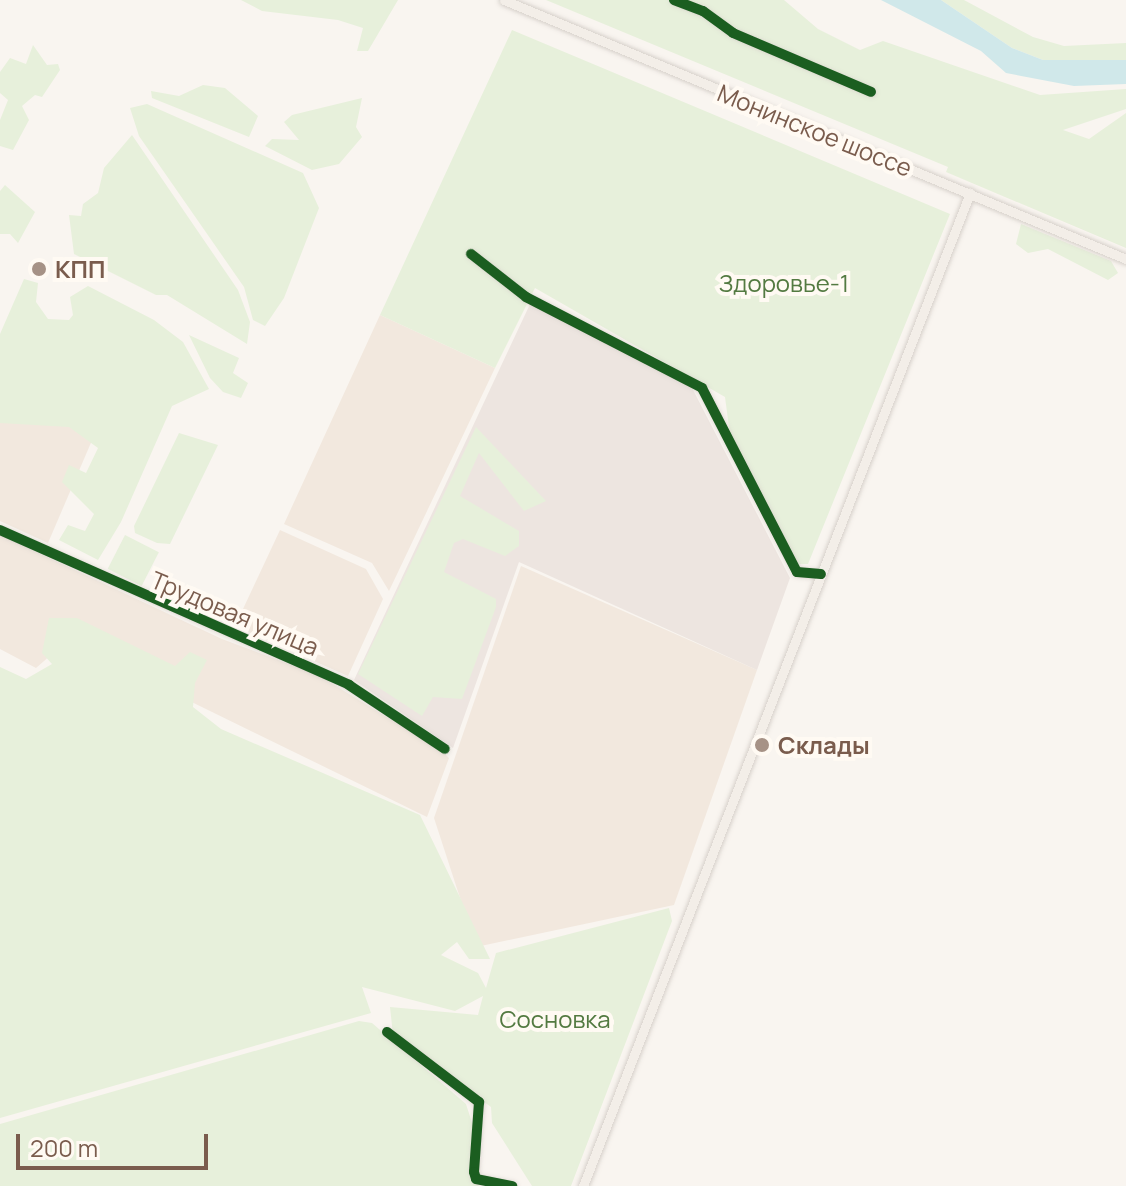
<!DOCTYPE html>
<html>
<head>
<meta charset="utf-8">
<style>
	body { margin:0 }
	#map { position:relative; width:1126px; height:1186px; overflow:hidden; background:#f9f5f0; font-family:Manrope,sans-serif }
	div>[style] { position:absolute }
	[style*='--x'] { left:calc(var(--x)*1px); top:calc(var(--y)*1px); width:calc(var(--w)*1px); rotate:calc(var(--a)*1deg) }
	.residential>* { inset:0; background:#f2e8de }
	.industrial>* { inset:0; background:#ede5e0 }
	.green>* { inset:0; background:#e7f0db; transform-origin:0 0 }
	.water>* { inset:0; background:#d0e8ea }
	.roads { filter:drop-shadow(0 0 2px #d7d1cb) drop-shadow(0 0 2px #d7d1cb) }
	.minor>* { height:7px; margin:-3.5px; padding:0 3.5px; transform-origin:3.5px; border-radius:3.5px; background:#fefefd }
	.major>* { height:9px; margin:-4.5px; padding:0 4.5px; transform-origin:4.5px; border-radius:4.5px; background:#f3eee8 }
	.cycleway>* { height:10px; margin:-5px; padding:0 5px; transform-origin:5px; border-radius:5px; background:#1b5e20 }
	.dots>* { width:22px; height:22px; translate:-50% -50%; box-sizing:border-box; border:4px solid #fffaf3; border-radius:50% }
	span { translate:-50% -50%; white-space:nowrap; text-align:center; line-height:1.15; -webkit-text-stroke:8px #fffaf3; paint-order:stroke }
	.street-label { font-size:24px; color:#7a5c4d }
	.poi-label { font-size:24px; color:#7a5c4d; font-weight:700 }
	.left { translate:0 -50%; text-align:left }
	.park-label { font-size:24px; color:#537a41 }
	.scale { position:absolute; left:16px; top:1134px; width:192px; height:36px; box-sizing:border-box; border:4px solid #7a5c4d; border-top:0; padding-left:10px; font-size:24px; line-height:28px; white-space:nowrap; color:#7a5c4d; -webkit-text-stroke:6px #fffaf3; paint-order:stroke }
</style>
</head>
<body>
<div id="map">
	<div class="residential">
		<div style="clip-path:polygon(380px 315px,495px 368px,389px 591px,372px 563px,284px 524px)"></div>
		<div style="clip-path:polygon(0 380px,96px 431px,48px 543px,0 521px)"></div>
		<div style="clip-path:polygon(280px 530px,366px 569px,383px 599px,348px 676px,235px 626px)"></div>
		<div style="clip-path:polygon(0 535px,222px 639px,318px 675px,442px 751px,449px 758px,427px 817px,67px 641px,36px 668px,0 649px)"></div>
		<div style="clip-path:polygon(521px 566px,757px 670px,674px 905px,476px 947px,434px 818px)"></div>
	</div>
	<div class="industrial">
		<div style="clip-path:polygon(531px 302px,690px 384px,790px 578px,757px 670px,519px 562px,453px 748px,354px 680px)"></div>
	</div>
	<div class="green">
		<div style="clip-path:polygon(241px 0,398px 0,368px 51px,357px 51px,363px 28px,338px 20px,262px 11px)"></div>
		<div style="clip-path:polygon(546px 0,784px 0,818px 29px,860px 50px,883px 41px,1040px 95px,1126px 89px,1126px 109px,1063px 130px,1089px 139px,1126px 113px,1126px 248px,946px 172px,948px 167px)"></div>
		<div style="clip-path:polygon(941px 0,964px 0,1033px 37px,1064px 46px,1126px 43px,1126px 60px,1043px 60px,1012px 48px)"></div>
		<div style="clip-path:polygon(512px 30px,950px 214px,808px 564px,797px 564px,730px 435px,725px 397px,535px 288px,495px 368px,380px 315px)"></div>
		<div style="clip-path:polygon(33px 45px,47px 65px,58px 64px,60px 70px,42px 97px,35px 95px,22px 106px,29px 120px,13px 150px,0 146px,0 120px,8px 100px,0 93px,0 72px,10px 58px,26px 64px)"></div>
		<div style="clip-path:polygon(203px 85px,225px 88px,258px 116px,249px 137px,152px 98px,151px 91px,179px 96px)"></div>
		<div style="clip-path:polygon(362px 98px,356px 127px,362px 137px,339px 164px,312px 170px,265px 146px,272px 139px,299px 140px,284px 122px,292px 115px)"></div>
		<div style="clip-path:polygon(147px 104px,303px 173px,319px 208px,284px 298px,265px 326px,253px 320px,244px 287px,139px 136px,130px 108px)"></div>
		<div style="clip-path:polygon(132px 135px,238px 290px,250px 322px,247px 344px,167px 295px,156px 295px,74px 254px,69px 215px,81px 216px,83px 204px,98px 193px,104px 168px)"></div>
		<div style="clip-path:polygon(5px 185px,35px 212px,18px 243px,10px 234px,0 234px,0 191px)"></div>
		<div style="clip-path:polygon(1021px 224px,1111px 261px,1118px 273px,1108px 280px,1048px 249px,1028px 253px,1016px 244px)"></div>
		<div style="clip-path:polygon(24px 279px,38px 283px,36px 302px,48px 319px,69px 320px,73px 315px,70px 297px,88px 286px,154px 320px,183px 342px,209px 389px,172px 406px,121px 522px,98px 560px,59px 540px,68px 525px,85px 531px,94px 514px,62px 482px,69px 465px,86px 473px,98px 448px,69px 427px,0 423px,0 334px)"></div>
		<div style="clip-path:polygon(189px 335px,239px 358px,233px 373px,248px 383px,241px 398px,223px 392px,210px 378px)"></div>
		<div style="clip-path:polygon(476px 427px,546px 501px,524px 511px,479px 453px,460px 496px,519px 531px,519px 546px,505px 556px,463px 539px,454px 543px,444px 572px,496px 599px,496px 607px,462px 699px,433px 697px,422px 716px,358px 674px)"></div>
		<div style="clip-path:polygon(179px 433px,218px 445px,170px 544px,157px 543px,135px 533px,134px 526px)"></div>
		<div style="left:125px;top:535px;width:38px;height:38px;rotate:27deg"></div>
		<div style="clip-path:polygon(49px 618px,77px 618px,175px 666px,190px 652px,207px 660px,195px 683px,193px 707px,221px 729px,420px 815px,490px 959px,469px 959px,457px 942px,441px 955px,478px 973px,486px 988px,496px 953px,669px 908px,672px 921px,571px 1186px,532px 1186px,492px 1123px,491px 1107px,393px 1035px,390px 1007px,478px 1015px,483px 996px,455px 1011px,362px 987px,371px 1013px,0 1118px,0 667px,26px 679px,52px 664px,42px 653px)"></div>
		<div style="clip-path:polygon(359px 1021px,372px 1023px,466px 1104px,473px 1126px,470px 1179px,479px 1186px,0 1186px,0 1124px)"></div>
	</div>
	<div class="water">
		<div style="clip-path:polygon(881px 0,941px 0,1012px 48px,1043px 60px,1126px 60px,1126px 84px,1074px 86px,1006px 73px,981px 51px)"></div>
	</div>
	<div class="roads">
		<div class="minor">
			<div style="--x:674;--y:0;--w:31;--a:21"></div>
			<div style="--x:703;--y:11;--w:37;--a:36"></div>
			<div style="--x:733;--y:33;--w:150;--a:23.1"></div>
			<div style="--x:471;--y:254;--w:70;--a:38"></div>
			<div style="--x:526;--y:297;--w:198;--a:27.3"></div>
			<div style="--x:702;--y:388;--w:207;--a:62.7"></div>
			<div style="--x:797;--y:572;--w:24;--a:5"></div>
			<div style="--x:0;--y:530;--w:382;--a:23.9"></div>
			<div style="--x:349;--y:685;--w:115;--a:33.7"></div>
			<div style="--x:387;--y:1032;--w:116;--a:37.3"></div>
			<div style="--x:479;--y:1102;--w:70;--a:94.1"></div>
			<div style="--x:474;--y:1172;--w:7;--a:74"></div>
			<div style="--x:476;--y:1179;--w:37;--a:11"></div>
		</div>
		<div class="major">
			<div style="--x:504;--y:0;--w:674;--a:22.61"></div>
			<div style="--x:583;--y:1186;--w:1066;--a:-68.71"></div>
		</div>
	</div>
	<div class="cycleway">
		<div style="--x:674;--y:0;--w:31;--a:21"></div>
		<div style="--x:703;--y:11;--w:37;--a:36"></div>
		<div style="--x:733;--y:33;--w:150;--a:23.1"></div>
		<div style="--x:471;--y:254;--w:70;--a:38"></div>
		<div style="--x:526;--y:297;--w:198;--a:27.3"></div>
		<div style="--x:702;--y:388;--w:207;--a:62.7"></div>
		<div style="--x:797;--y:572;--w:24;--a:5"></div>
		<div style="--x:0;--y:530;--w:382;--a:23.9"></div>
		<div style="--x:349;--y:685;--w:115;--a:33.7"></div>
		<div style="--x:387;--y:1032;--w:116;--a:37.3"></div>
		<div style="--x:479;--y:1102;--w:70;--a:94.1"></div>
		<div style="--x:474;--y:1172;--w:7;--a:74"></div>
		<div style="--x:476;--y:1179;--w:37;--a:11"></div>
	</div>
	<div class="dots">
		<div style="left:39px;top:269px;background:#a69286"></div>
		<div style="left:762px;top:745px;background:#a69286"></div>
	</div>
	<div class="street-label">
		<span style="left:815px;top:130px;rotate:22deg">Монинское шоссе</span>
		<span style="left:235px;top:613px;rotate:23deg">Трудовая улица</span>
	</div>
	<div class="poi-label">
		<span class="left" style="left:55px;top:269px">КПП</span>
		<span class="left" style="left:778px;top:745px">Склады</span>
	</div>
	<div class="park-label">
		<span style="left:784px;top:283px">Здоровье-1</span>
		<span style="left:555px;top:1019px">Сосновка</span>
	</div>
	<div class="scale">200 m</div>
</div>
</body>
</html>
